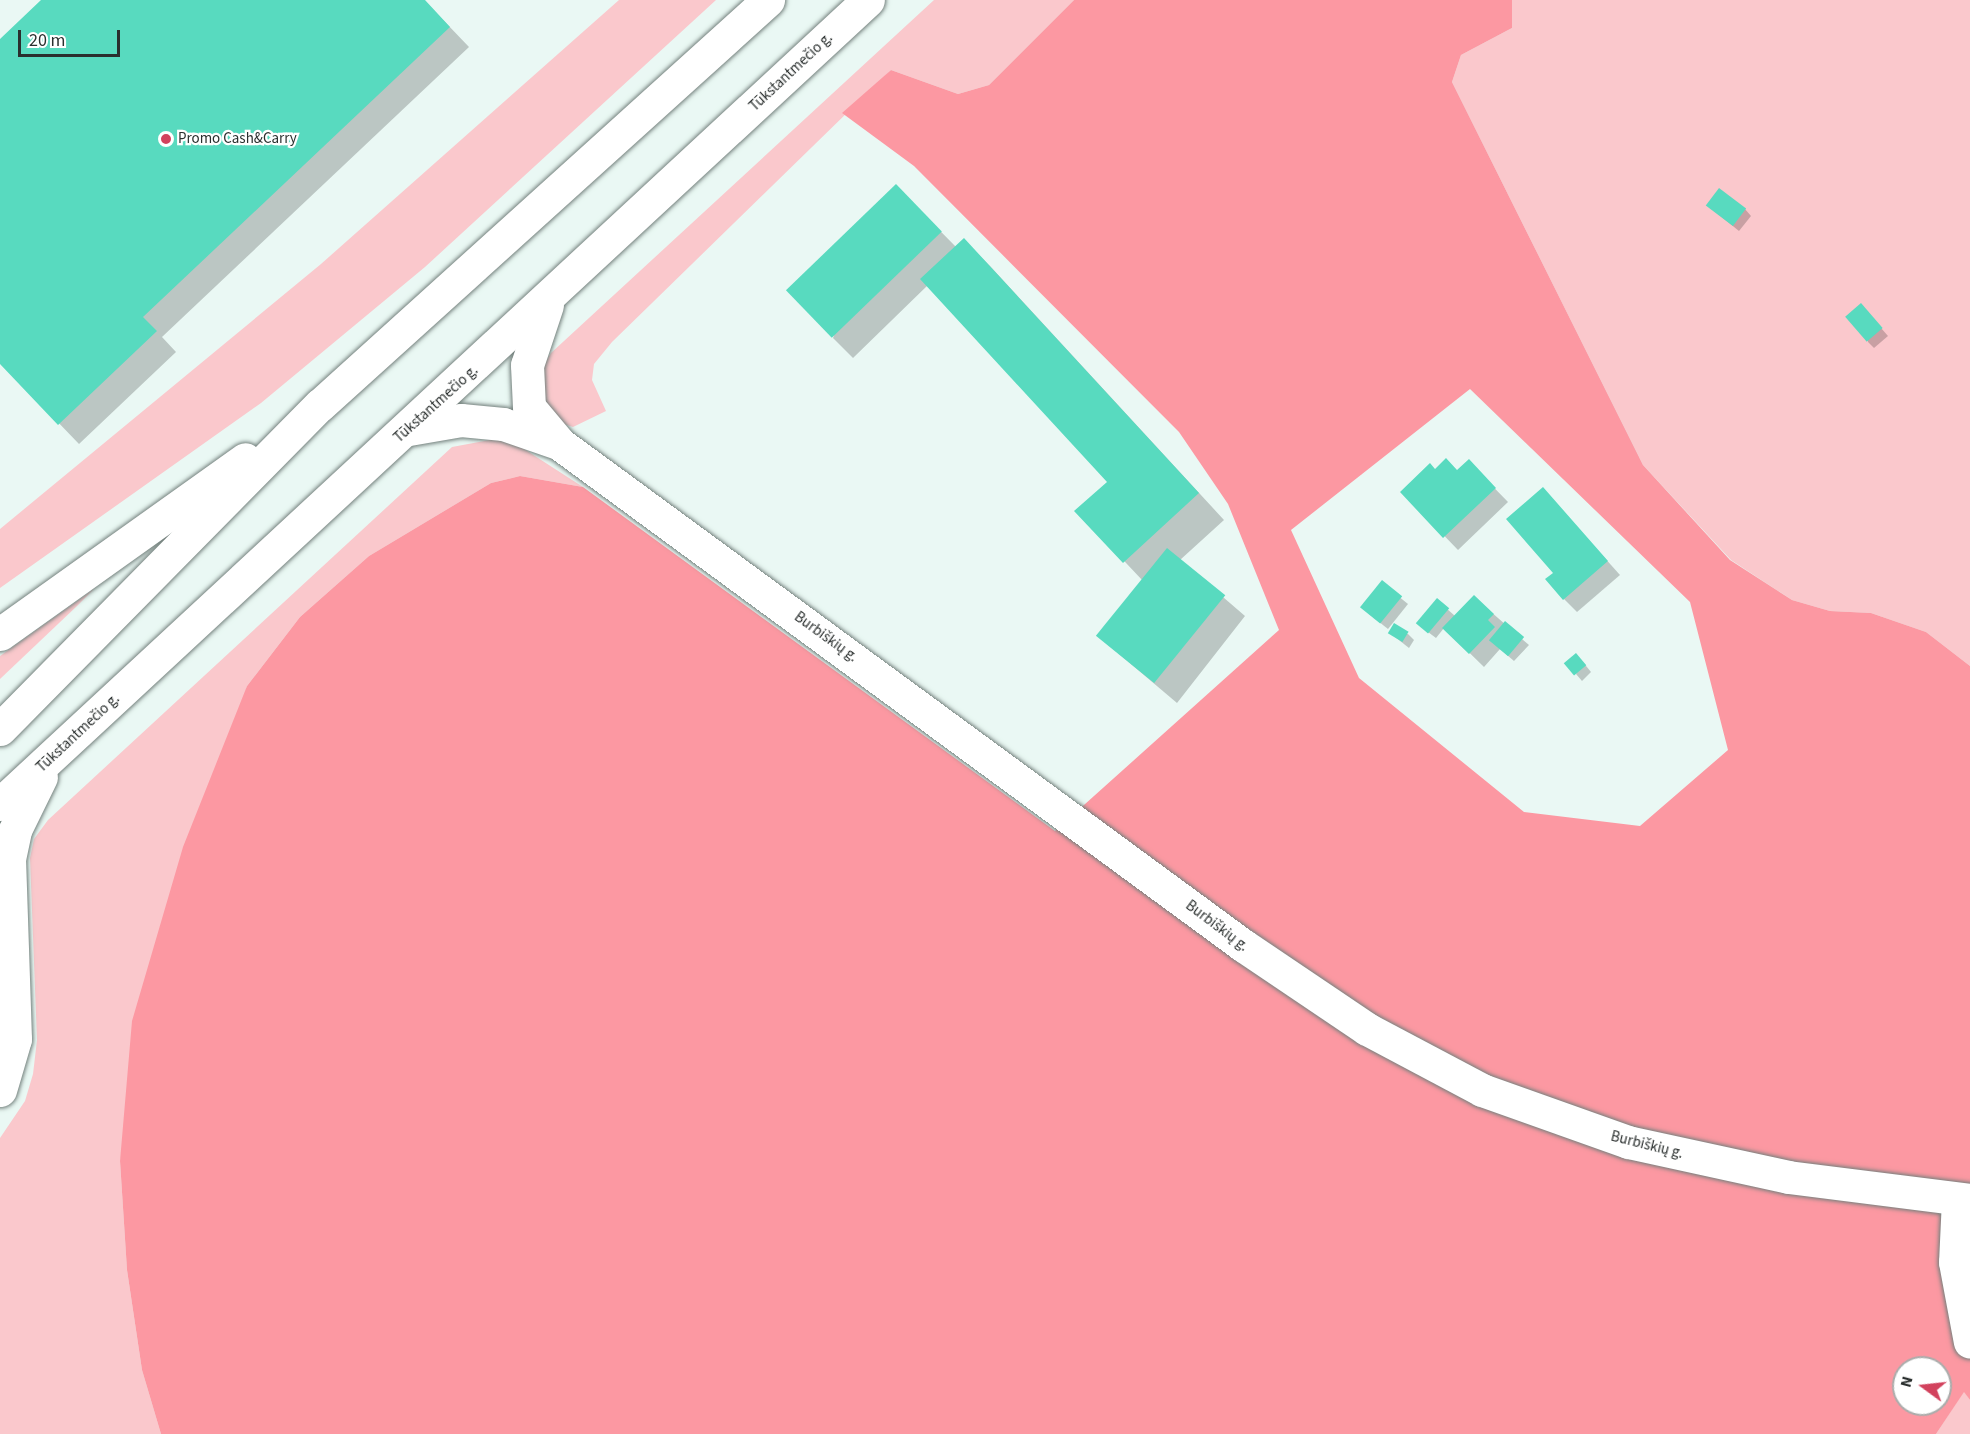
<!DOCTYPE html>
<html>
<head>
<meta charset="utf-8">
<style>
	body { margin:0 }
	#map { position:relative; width:1970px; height:1434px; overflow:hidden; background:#eaf8f4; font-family:"Source Sans 3",sans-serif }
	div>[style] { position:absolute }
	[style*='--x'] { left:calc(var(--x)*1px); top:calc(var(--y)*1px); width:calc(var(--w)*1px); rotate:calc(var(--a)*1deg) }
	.green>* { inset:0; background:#fac8cc }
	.forest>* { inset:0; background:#fc98a2 }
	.shadow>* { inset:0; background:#0003 }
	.building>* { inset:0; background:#58dabf; transform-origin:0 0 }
	.roads { filter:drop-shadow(0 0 2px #74817d) drop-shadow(0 0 2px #74817d) }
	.street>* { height:33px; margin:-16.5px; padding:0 16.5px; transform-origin:16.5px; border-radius:16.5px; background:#fff }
	.highway>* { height:33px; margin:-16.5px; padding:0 16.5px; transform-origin:16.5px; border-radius:16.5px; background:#fff }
	.dots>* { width:16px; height:16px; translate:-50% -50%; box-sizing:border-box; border:3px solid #fff; border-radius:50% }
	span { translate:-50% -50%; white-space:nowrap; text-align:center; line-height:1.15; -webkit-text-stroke:4.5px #fff; paint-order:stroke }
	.street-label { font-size:15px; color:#2a2f2e }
	.poi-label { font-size:15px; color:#2a2f2e }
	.left { translate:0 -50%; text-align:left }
	.north { position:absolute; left:1892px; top:1356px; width:60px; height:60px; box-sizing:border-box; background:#fff; border:2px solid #aaacab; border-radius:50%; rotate:285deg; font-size:16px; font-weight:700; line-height:24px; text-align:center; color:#2a2f2e }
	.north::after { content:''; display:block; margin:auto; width:21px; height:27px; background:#d2425d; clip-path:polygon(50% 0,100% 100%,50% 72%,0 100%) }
	.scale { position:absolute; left:18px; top:30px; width:102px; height:27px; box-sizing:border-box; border:3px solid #2a2f2e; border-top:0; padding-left:8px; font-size:18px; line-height:21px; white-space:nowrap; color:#2a2f2e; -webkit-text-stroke:4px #fff; paint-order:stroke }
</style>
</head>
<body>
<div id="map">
	<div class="green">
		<div style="clip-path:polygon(619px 0,716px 0,425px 267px,261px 403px,0 588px,0 529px,321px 264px)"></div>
		<div style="clip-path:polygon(934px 0,1074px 0,989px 85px,958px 94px,891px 70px,612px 342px,594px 364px,592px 380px,606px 411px,573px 427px,551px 420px,539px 403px,542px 367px,551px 353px)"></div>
		<div style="clip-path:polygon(1512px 0,1970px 0,1970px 666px,1926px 632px,1871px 613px,1830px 611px,1792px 600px,1731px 560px,1643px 465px,1452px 82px,1461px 55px,1512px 28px)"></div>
		<div style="clip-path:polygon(495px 439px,521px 447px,583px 487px,520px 476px,491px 483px,369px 556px,300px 617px,247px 686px,120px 1161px,127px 1270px,142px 1370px,161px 1434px,0 1434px,0 1138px,25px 1101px,33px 1074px,37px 1040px,30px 858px,34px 839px,48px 820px,452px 447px)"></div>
		<div style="clip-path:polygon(94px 589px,77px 606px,0 679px,0 656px)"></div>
		<div style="clip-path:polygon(1964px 1391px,1970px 1400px,1970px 1434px,1936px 1434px)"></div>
	</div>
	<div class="forest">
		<div style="clip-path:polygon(evenodd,1074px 0,1512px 0,1512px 28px,1461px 55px,1452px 82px,1643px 465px,1730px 560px,1792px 600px,1830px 611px,1871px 613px,1926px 632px,1970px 666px,1970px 1400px,1964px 1392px,1936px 1434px,161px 1434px,142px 1370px,127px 1270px,120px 1161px,132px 1021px,183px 847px,247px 686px,300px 617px,369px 556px,491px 483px,520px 476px,583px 487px,1055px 831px,1279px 630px,1228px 504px,1179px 432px,914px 166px,842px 113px,891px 70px,958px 94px,989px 85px,1074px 0,1470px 389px,1690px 602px,1728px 750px,1640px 826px,1524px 812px,1359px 678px,1291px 530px,1470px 389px,1074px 0,1904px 1368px,1940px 1368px,1940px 1404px,1904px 1404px,1904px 1368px)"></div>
	</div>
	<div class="shadow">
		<div style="clip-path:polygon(43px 0,424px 0,469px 47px,162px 337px,176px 352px,79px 444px,0 362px,0 41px)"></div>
		<div style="clip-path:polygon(896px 186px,956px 247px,964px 240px,990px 266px,1224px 520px,1180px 560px,1245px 616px,1177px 703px,1099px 637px,1143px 581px,1077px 511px,1109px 482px,928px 285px,853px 358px,833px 338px)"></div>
		<div style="clip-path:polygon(1708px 206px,1745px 209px,1751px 216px,1739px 231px)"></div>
		<div style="clip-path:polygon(1867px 312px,1888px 336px,1874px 348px,1868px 342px)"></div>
		<div style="clip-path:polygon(1469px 462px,1508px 502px,1458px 550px,1402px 492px,1435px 471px,1458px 472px)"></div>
		<div style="clip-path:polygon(1543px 489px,1620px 575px,1577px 612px,1564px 599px,1555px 573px)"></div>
		<div style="clip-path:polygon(1382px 583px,1408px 604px,1388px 629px,1369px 614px)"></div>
		<div style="clip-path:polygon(1474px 597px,1529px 645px,1514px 661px,1500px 649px,1484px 667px,1444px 628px,1436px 638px,1424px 629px,1437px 600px,1455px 616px)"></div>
		<div style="clip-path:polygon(1390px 633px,1408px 634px,1414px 640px,1409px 648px)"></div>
		<div style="clip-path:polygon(1582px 661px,1591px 672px,1582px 681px,1576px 674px)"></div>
	</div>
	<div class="building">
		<div style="clip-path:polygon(41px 0,425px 0,450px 27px,143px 317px,157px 331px,58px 425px,0 364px,0 39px)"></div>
		<div style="left:896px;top:184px;width:66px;height:153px;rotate:46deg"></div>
		<div style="left:1719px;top:188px;width:34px;height:22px;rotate:37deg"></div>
		<div style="clip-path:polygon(964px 238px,1199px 493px,1123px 563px,1074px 511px,1107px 482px,920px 279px)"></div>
		<div style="left:1861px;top:303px;width:33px;height:21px;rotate:49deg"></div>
		<div style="clip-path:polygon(1446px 458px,1457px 470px,1469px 459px,1496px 488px,1443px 538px,1400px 492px,1430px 463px,1435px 469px)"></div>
		<div style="clip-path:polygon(1543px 487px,1608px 561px,1563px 600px,1545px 579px,1553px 573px,1506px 519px)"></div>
		<div style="left:1167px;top:548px;width:75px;height:113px;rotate:39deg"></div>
		<div style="left:1382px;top:580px;width:26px;height:35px;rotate:39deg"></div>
		<div style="clip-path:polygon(1474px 595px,1494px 614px,1488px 620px,1495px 627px,1469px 654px,1442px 628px)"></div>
		<div style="left:1437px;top:598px;width:16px;height:33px;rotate:40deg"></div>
		<div style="left:1505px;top:621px;width:25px;height:25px;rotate:40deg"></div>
		<div style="left:1394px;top:623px;width:17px;height:12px;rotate:31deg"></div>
		<div style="left:1576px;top:653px;width:16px;height:16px;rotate:50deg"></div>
	</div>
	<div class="roads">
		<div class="street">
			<div style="--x:560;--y:444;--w:848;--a:36.28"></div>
			<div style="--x:1244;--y:946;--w:148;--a:34"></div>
			<div style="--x:1367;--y:1029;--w:130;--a:27.9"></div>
			<div style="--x:1482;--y:1090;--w:155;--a:19.6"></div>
			<div style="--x:1628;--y:1142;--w:164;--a:12.3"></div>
			<div style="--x:1788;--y:1177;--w:183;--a:7.2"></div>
			<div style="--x:1958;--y:1199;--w:63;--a:92.7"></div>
			<div style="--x:1955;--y:1262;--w:81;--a:79.4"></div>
		</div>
		<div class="highway">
			<div style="--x:547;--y:305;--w:63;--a:108.4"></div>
			<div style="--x:527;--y:365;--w:42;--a:87.3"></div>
			<div style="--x:529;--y:407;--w:48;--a:50"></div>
			<div style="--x:409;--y:429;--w:53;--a:-9.8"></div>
			<div style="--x:461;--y:420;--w:42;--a:5.4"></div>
			<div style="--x:503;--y:424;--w:58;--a:19.1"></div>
			<div style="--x:0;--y:634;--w:301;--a:-35.5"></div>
			<div style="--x:0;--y:729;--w:455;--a:-45.4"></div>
			<div style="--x:320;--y:405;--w:604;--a:-42.11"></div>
			<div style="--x:0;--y:804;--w:1183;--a:-42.81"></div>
			<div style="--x:0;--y:1090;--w:53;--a:-73.6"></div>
			<div style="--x:15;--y:1039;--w:180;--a:-91.9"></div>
			<div style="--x:9;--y:859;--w:30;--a:-78"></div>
			<div style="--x:15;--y:830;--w:59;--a:-63.9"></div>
		</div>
	</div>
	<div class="dots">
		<div style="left:166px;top:139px;background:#d2425d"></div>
	</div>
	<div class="street-label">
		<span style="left:791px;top:72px;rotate:-43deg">Tūkstantmečio g.</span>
		<span style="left:436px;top:404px;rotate:-42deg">Tūkstantmečio g.</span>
		<span style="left:826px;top:637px;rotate:36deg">Burbiškių g.</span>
		<span style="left:78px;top:733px;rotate:-43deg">Tūkstantmečio g.</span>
		<span style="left:1217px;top:926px;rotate:37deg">Burbiškių g.</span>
		<span style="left:1647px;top:1145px;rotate:14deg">Burbiškių g.</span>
	</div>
	<div class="poi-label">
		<span class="left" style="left:178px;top:139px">Promo Cash&amp;Carry</span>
	</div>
	<div class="north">N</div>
	<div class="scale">20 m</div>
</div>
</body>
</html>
